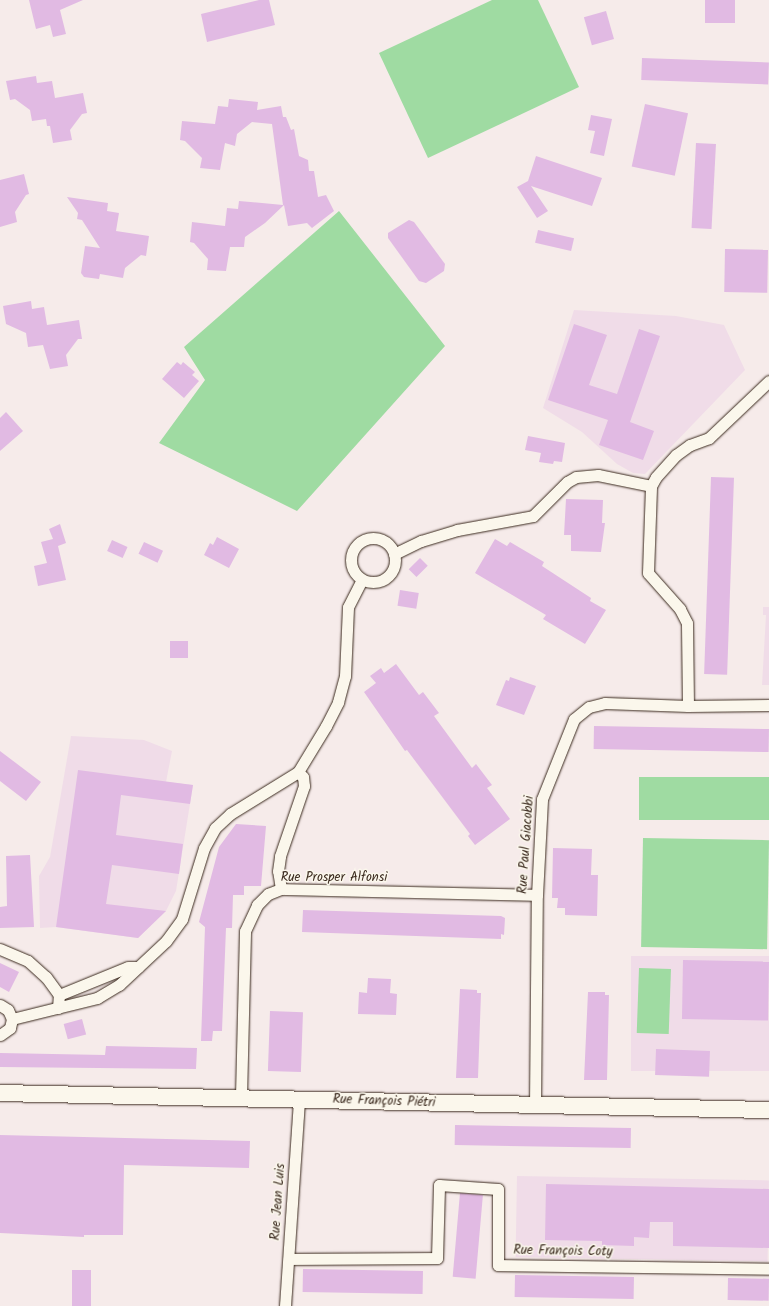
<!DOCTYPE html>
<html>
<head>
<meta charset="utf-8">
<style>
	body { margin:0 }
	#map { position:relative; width:769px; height:1306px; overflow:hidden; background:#f6ebea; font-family:Kalam,sans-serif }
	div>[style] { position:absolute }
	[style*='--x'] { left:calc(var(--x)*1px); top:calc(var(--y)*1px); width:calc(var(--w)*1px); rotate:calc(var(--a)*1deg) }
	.built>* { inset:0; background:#f0dce8; transform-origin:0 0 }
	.green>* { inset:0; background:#9fdba2; transform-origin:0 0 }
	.building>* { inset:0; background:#e1bae3; transform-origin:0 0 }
	.roads { filter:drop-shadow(0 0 1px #3b2a1e) drop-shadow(0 0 1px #3b2a1e) }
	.street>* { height:11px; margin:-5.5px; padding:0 5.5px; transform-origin:5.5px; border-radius:5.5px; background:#fbf7ec }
	.street>.ring { margin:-5.5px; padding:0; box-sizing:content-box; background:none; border:11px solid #fbf7ec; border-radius:50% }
	.secondary>* { height:16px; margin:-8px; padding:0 8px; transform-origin:8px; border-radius:8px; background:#fbf7ec }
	span { translate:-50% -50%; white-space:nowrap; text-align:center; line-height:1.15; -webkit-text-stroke:3px #fbf7ec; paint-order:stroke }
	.street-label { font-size:13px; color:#3b2a1e }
</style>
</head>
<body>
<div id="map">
	<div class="built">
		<div style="clip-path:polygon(574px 310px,676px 316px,724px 325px,745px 370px,645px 474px,633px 473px,617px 464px,582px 432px,543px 408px)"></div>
		<div style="clip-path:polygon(763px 607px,769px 607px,769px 685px,762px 685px,766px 615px,763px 615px)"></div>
		<div style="clip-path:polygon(71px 736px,144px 740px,172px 751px,166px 782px,193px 785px,176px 891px,166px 911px,138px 938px,56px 927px,40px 928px,39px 876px,50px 857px)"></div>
		<div style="left:631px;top:956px;width:138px;height:115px"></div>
		<div style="left:517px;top:1176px;width:252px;height:81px;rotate:1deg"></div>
	</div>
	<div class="green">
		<div style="clip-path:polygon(492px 0,538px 0,579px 87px,428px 158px,379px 53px)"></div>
		<div style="clip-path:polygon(339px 211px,445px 346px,297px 511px,159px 443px,205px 380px,184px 347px)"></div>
		<div style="left:639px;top:777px;width:130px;height:43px"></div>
		<div style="left:643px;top:838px;width:126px;height:109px;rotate:1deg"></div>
		<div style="left:639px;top:968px;width:32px;height:65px;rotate:2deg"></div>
	</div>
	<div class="building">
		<div style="clip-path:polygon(29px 0,83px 0,60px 10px,66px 34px,53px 37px,50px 25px,36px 29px)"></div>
		<div style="clip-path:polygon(259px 0,269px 0,275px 25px,207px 42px,201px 14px)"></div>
		<div style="left:705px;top:0;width:30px;height:23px"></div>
		<div style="left:606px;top:11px;width:29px;height:23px;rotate:74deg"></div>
		<div style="left:642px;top:58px;width:127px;height:22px;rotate:2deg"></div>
		<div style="clip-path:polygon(36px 76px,37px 83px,52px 81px,55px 98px,83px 93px,87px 113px,82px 114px,70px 130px,72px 140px,53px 143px,50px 126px,47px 126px,46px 119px,32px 121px,30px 110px,15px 99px,10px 100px,6px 81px)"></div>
		<div style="clip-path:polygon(229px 99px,258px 102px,257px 110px,281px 106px,283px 117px,286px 117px,291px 130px,294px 129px,299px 156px,308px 160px,309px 171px,314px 171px,318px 197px,326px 195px,334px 211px,312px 228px,307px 223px,288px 226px,284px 205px,265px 223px,245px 237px,244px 247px,230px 247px,226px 271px,207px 270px,208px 259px,194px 243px,190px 242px,192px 222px,225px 226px,227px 208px,238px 209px,239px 201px,283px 205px,272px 124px,252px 122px,237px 134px,235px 146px,225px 143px,220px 170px,200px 168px,202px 158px,185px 141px,180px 140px,182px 121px,215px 124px,218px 106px,228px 107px)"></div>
		<div style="left:645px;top:104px;width:44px;height:64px;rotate:12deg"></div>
		<div style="clip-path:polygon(591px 115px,612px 119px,604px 156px,590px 153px,595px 131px,588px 130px)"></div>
		<div style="left:696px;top:143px;width:20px;height:85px;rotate:3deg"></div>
		<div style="clip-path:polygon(536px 156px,602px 178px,592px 206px,531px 186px,548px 211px,537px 218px,517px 187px,528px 181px)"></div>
		<div style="clip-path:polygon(24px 174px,29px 194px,26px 195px,15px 212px,17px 222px,0 227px,0 180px)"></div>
		<div style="clip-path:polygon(67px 197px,108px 203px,107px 211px,119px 213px,116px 231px,149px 236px,146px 256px,141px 255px,125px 268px,123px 278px,100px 274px,99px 279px,84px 277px,81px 273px,85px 246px,100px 248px,82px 220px,77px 219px,78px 213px)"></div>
		<div style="clip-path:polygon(409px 220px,414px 222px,445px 264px,444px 271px,426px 283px,419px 281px,388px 238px,388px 233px)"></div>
		<div style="left:538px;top:230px;width:37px;height:13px;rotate:13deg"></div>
		<div style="left:725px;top:249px;width:43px;height:43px;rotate:1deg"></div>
		<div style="clip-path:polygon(31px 301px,32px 309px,44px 307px,47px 325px,79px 320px,82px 339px,78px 339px,66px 355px,68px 366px,50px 369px,43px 345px,28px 347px,26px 333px,6px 324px,3px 306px)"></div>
		<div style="clip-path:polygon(574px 324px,607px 335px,589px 385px,617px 394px,639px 329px,660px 336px,630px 422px,654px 431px,643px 460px,599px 445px,608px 420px,548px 400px)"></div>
		<div style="clip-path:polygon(177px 362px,181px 365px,183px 362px,195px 372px,192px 375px,199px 381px,184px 398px,162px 379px)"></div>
		<div style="clip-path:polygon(6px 412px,23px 431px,0 451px,0 418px)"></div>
		<div style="clip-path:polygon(528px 436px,565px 443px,562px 462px,554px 461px,553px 464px,539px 462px,541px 453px,525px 450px)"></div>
		<div style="left:711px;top:477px;width:23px;height:197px;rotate:2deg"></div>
		<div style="clip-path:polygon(566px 499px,603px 500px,602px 523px,605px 523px,601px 552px,571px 551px,571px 535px,564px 535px)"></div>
		<div style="clip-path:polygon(60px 524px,66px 543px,58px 546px,66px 580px,38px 586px,34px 566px,47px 563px,41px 542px,53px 539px,49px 529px)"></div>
		<div style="clip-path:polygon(217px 537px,239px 549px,229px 568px,204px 555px,210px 543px,213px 545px)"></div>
		<div style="clip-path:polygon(495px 539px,507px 546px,510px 542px,544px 562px,542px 566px,591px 598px,590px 601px,606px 610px,585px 644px,543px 619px,546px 615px,475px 573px)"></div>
		<div style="left:112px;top:540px;width:17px;height:12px;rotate:24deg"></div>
		<div style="left:144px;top:542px;width:21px;height:13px;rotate:25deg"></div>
		<div style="left:420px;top:558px;width:11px;height:16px;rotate:45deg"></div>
		<div style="left:400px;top:590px;width:19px;height:16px;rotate:9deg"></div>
		<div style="left:170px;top:641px;width:18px;height:17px"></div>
		<div style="clip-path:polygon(396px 664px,419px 695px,423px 692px,439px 713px,434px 716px,472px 768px,476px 764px,492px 785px,487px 788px,510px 819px,475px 845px,468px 836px,470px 834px,407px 750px,405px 751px,364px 692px,376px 683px,370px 676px,381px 668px,384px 673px)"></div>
		<div style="clip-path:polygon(510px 677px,536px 686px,524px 715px,496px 705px,506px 680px,509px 681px)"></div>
		<div style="left:594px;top:726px;width:175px;height:23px;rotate:1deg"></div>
		<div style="clip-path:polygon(0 751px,41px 782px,26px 801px,0 781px)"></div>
		<div style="clip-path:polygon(78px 770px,193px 785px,190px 804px,121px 795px,116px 835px,183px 844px,179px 874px,112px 865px,106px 904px,166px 911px,138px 938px,56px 927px)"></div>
		<div style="clip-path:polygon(236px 824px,266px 826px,261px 886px,244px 886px,244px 895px,233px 895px,232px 928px,226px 928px,222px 1031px,213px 1031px,212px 1041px,201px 1041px,205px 927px,199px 922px,219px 847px)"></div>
		<div style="clip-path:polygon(553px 848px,592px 849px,591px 875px,598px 875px,597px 916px,565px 915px,565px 908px,557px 908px,558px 898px,552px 898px)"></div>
		<div style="clip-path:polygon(30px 855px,34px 927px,0 928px,0 907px,7px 906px,6px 856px)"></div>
		<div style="clip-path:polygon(303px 910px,501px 916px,505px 918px,504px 935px,501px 934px,501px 939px,302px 932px)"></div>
		<div style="left:683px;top:960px;width:86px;height:59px;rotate:1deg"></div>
		<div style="clip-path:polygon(0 963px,19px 972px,9px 992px,0 987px)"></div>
		<div style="clip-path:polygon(368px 978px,391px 979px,390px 993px,397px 994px,396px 1015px,358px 1014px,359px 992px,367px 993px)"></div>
		<div style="clip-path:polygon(460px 989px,477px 990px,477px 993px,481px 993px,478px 1078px,456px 1078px)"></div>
		<div style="clip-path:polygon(588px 992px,605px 992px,605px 995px,609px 995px,607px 1080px,584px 1080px)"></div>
		<div style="left:270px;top:1011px;width:33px;height:60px;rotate:2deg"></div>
		<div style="left:82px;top:1019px;width:16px;height:19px;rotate:75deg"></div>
		<div style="clip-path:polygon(106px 1046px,197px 1048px,196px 1069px,0 1067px,0 1053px,105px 1055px)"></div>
		<div style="left:656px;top:1049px;width:54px;height:26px;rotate:2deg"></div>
		<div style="left:455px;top:1125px;width:176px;height:20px;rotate:1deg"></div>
		<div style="clip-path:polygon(0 1135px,250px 1141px,249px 1168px,124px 1165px,123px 1235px,84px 1235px,84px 1237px,0 1233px)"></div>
		<div style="clip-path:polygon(546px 1184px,769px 1189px,769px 1248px,673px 1246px,673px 1222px,650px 1222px,649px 1238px,634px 1237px,634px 1246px,602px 1245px,602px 1241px,545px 1240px)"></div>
		<div style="left:460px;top:1193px;width:23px;height:84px;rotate:5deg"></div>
		<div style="left:303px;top:1269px;width:120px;height:23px;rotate:1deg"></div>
		<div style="left:72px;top:1270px;width:19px;height:36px"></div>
		<div style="left:515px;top:1275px;width:119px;height:22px;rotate:1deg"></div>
		<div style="left:728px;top:1278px;width:41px;height:22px;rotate:1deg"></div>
	</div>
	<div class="roads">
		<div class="street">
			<div class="ring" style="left:351px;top:538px;width:33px;height:33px"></div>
			<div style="--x:394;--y:554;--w:30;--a:-26"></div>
			<div style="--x:421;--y:541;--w:38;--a:-17"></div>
			<div style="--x:457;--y:530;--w:77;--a:-10.4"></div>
			<div style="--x:533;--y:516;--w:48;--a:-45"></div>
			<div style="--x:567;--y:482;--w:10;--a:-29"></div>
			<div style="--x:576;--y:477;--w:22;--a:-5"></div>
			<div style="--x:598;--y:475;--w:54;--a:11.7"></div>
			<div style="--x:688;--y:706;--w:83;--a:-90.7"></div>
			<div style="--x:687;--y:623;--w:16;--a:-117"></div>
			<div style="--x:680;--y:609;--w:48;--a:-131.6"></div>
			<div style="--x:648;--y:573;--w:87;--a:-88"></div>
			<div style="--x:651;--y:486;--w:10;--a:-61"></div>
			<div style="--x:656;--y:477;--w:30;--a:-48"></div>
			<div style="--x:676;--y:455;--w:17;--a:-36"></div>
			<div style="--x:690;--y:445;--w:20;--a:-20"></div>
			<div style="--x:709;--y:438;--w:83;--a:-43.5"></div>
			<div style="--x:281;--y:889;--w:18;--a:-99"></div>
			<div style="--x:278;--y:871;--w:15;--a:-82"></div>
			<div style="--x:280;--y:856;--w:74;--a:-71.1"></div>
			<div style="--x:304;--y:786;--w:9;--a:-96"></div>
			<div style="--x:303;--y:777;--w:7;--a:-135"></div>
			<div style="--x:0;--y:949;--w:30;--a:23"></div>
			<div style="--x:28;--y:961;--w:24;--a:42"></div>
			<div style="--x:46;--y:977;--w:22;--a:54"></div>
			<div style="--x:0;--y:1005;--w:9;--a:32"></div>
			<div style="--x:8;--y:1010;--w:10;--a:66"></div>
			<div style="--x:12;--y:1019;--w:9;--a:103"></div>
			<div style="--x:10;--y:1028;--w:12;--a:145"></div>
			<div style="--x:58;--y:1008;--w:13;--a:-86"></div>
			<div style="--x:59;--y:995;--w:74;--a:-22.1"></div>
			<div style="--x:128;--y:967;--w:10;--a:0"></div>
			<div style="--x:12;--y:1019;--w:88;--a:-13.9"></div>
			<div style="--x:97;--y:998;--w:26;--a:-31"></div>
			<div style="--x:119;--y:985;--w:64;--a:-43.1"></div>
			<div style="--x:166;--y:941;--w:27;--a:-54"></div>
			<div style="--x:182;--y:919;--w:74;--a:-72.8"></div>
			<div style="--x:204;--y:848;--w:23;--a:-61"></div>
			<div style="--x:215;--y:828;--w:21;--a:-43"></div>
			<div style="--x:230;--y:814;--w:80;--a:-31.7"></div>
			<div style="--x:298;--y:772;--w:54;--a:-58.7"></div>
			<div style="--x:326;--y:726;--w:27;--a:-63"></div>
			<div style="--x:338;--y:702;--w:27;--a:-75"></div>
			<div style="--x:345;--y:676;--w:69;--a:-87.5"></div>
			<div style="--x:348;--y:607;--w:30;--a:-63"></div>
			<div style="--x:241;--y:1096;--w:165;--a:-88.6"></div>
			<div style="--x:245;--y:931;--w:29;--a:-65"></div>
			<div style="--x:257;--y:905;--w:16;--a:-45"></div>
			<div style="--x:268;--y:894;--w:14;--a:-21"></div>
			<div style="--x:281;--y:889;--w:256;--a:1.3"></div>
			<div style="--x:535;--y:1106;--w:211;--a:-89.5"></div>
			<div style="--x:537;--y:895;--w:96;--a:-87"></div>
			<div style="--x:542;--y:799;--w:86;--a:-68.2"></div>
			<div style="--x:574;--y:719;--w:19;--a:-39"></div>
			<div style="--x:589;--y:707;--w:16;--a:-14"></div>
			<div style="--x:605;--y:703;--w:83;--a:2.1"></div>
			<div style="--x:688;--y:706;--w:81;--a:-0.7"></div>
			<div style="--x:289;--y:1259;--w:148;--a:-0.4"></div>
			<div style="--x:437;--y:1258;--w:73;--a:-88.4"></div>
			<div style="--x:439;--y:1185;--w:59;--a:3.9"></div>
			<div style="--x:498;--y:1189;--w:76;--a:90"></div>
			<div style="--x:498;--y:1265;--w:271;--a:0.8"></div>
			<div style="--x:285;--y:1306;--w:206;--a:-86.1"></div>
		</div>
		<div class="secondary">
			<div style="--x:0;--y:1093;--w:769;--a:1.27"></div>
		</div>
	</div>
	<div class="street-label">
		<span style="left:527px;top:845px;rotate:-86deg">Rue Paul Giacobbi</span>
		<span style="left:334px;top:878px">Rue Prosper Alfonsi</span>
		<span style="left:384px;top:1102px;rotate:2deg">Rue François Piétri</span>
		<span style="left:279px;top:1202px;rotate:-86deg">Rue Jean Luis</span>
		<span style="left:563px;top:1252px;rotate:1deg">Rue François Coty</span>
	</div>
</div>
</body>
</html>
